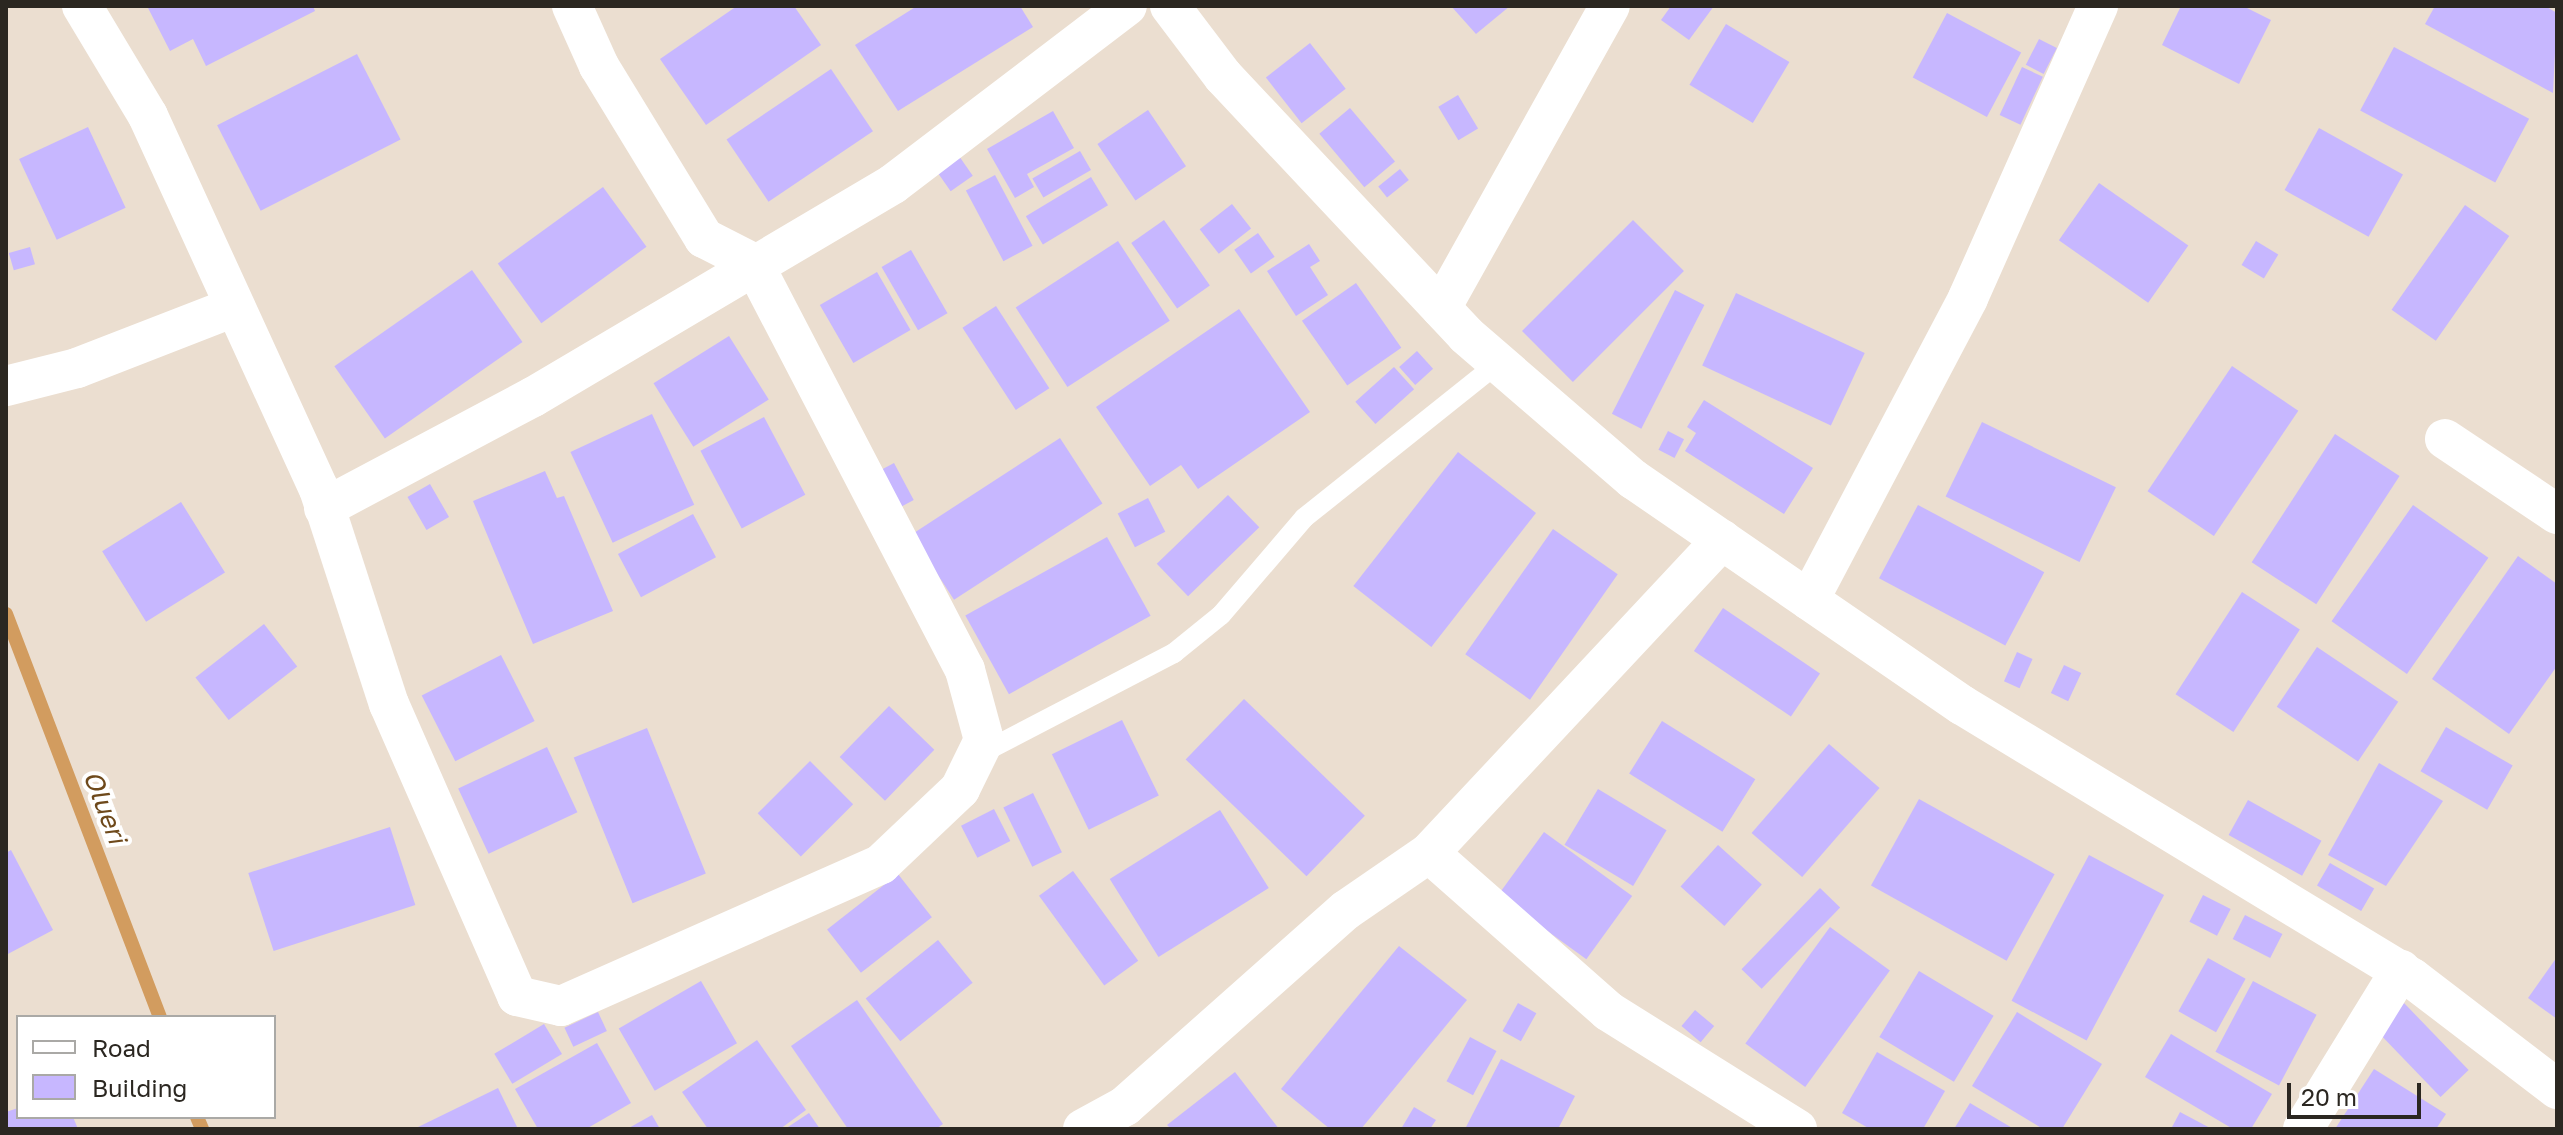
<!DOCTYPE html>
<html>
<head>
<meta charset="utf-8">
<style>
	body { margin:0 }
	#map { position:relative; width:2563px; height:1135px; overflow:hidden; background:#ebded0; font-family:"Golos Text",sans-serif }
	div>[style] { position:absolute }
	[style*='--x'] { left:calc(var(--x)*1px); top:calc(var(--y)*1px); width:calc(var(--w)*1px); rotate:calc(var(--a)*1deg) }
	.stream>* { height:14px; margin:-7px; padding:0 7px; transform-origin:7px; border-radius:7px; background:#d29c5f }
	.building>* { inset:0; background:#c7b7ff; transform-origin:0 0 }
	.service>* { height:20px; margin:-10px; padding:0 10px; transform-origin:10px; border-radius:10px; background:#fff }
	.minor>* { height:40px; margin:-20px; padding:0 20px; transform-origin:20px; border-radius:20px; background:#fff }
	span { translate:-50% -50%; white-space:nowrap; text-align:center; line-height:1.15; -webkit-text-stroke:8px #fff; paint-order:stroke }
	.water-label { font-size:26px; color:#6e491b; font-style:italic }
	.frame { position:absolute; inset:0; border:8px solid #2b2721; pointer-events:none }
	.legend { position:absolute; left:16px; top:1015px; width:260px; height:104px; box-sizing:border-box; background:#fff; border:2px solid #aaa9a6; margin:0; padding:10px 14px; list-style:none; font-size:24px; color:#2b2721 }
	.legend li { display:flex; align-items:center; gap:16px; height:40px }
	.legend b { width:40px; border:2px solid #aaa9a6 }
	.scale { position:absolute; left:2287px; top:1083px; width:134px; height:36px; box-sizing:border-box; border:4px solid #2b2721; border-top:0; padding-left:10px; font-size:24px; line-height:28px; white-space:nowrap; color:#2b2721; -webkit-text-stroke:6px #fff; paint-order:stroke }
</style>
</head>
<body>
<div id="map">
	<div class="stream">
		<div style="--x:6;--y:614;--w:431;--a:69.1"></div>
		<div style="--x:197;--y:1117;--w:13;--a:67"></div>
	</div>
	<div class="building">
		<div style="clip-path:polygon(147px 6px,313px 6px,315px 11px,206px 66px,193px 39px,170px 51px)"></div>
		<div style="clip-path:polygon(737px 6px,794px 6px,821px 45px,706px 125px,660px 59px)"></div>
		<div style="clip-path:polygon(917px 6px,1020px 6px,1033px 27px,898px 111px,855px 45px)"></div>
		<div style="clip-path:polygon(1451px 6px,1510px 6px,1476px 34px)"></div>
		<div style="clip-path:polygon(1671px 6px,1714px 6px,1689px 40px,1661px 20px)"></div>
		<div style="clip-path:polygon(2181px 6px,2243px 6px,2271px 20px,2239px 84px,2162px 45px)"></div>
		<div style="clip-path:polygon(2435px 6px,2545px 6px,2557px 13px,2553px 93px,2425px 24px)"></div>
		<div style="left:1947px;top:13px;width:84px;height:73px;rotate:28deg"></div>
		<div style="left:1726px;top:24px;width:74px;height:71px;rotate:31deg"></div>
		<div style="left:2039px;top:39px;width:20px;height:29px;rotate:27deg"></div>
		<div style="left:1310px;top:43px;width:58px;height:56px;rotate:52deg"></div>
		<div style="left:2394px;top:47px;width:153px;height:72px;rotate:28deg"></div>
		<div style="left:357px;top:54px;width:96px;height:157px;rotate:63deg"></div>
		<div style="left:2022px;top:67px;width:23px;height:53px;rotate:25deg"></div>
		<div style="left:831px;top:69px;width:75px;height:126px;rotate:56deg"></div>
		<div style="left:1458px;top:95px;width:39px;height:23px;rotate:59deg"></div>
		<div style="left:1350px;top:108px;width:70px;height:40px;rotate:50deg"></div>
		<div style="left:1148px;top:110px;width:68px;height:61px;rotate:56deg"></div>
		<div style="clip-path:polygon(1053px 111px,1074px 148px,1027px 174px,1034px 187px,1015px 198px,987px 149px)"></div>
		<div style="left:88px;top:127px;width:89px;height:76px;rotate:65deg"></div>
		<div style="left:2319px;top:128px;width:96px;height:71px;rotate:29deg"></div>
		<div style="left:1080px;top:151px;width:22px;height:55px;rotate:60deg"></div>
		<div style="left:959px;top:156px;width:24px;height:27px;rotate:55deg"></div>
		<div style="left:1400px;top:169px;width:14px;height:28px;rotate:51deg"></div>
		<div style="left:995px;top:175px;width:80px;height:33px;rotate:62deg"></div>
		<div style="left:1091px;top:177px;width:33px;height:76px;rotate:59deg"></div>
		<div style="left:2099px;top:183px;width:109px;height:70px;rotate:35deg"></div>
		<div style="left:603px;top:187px;width:74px;height:130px;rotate:54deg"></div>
		<div style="left:1232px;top:204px;width:31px;height:41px;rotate:52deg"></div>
		<div style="left:2465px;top:205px;width:54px;height:128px;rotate:35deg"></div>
		<div style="left:1164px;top:220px;width:80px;height:40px;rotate:55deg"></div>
		<div style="left:1633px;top:220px;width:72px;height:157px;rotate:45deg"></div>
		<div style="left:1258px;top:233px;width:29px;height:29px;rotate:55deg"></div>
		<div style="left:1118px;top:241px;width:95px;height:122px;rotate:57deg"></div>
		<div style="left:2256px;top:241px;width:26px;height:28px;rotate:31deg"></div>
		<div style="clip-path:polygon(1309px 244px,1320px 261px,1310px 267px,1328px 295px,1296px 316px,1267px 271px)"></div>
		<div style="left:30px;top:247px;width:18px;height:22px;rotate:74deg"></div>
		<div style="left:911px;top:250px;width:73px;height:34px;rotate:60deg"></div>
		<div style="left:472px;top:270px;width:88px;height:168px;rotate:55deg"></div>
		<div style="left:877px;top:272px;width:67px;height:66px;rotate:60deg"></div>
		<div style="left:1356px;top:283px;width:79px;height:66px;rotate:55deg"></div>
		<div style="left:1675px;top:290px;width:33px;height:139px;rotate:27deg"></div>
		<div style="left:1736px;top:293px;width:142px;height:80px;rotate:25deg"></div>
		<div style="left:996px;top:306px;width:98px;height:40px;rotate:57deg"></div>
		<div style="clip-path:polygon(1239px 309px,1310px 412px,1198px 489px,1181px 465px,1150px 486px,1096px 407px)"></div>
		<div style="left:729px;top:336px;width:75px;height:89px;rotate:58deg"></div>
		<div style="left:1417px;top:351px;width:24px;height:24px;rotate:48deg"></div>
		<div style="left:2232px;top:366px;width:80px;height:151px;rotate:34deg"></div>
		<div style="left:1394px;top:367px;width:30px;height:52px;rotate:48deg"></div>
		<div style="clip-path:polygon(1704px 400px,1813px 468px,1784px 514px,1685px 451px,1696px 433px,1687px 427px)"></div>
		<div style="left:652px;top:414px;width:100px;height:90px;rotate:65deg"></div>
		<div style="left:764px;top:417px;width:88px;height:72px;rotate:62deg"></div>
		<div style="left:1982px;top:422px;width:149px;height:83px;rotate:26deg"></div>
		<div style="left:1668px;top:431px;width:18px;height:21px;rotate:27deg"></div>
		<div style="left:2335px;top:434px;width:77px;height:153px;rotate:33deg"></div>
		<div style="left:1060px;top:438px;width:78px;height:177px;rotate:57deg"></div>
		<div style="left:1458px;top:452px;width:99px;height:170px;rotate:38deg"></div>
		<div style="left:894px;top:463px;width:42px;height:25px;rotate:62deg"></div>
		<div style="clip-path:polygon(545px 471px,557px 498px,564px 496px,613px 611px,533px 644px,473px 501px)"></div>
		<div style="left:430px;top:484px;width:38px;height:26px;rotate:60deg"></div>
		<div style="left:1228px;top:495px;width:45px;height:99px;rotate:46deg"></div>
		<div style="left:1148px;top:498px;width:38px;height:34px;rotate:63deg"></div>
		<div style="left:181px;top:502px;width:83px;height:93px;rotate:58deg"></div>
		<div style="left:1918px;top:505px;width:143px;height:83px;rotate:28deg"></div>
		<div style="left:2413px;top:505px;width:92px;height:142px;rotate:35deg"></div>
		<div style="left:693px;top:514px;width:49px;height:85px;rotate:62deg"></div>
		<div style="left:1553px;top:529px;width:79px;height:153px;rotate:35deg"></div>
		<div style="left:1107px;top:537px;width:90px;height:162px;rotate:61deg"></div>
		<div style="clip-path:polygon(2518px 556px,2557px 584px,2557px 666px,2509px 734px,2432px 679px)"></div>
		<div style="left:2242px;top:592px;width:69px;height:122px;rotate:33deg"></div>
		<div style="left:1723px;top:608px;width:117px;height:52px;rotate:34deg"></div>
		<div style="left:264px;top:624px;width:54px;height:87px;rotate:52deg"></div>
		<div style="left:2317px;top:647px;width:98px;height:72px;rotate:34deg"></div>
		<div style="left:2017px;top:652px;width:17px;height:32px;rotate:24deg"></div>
		<div style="left:501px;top:655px;width:74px;height:89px;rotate:63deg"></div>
		<div style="left:2064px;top:665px;width:19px;height:31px;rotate:25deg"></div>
		<div style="left:1244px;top:699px;width:168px;height:84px;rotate:44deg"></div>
		<div style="left:889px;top:706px;width:63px;height:71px;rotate:44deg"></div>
		<div style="left:1122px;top:720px;width:84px;height:78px;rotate:64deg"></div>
		<div style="left:1662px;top:721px;width:110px;height:62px;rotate:32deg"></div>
		<div style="left:2446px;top:727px;width:77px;height:51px;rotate:30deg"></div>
		<div style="left:647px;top:728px;width:157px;height:79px;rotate:68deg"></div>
		<div style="left:1829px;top:744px;width:67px;height:118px;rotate:41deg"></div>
		<div style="left:547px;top:747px;width:72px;height:98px;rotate:65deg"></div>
		<div style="left:810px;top:761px;width:61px;height:74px;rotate:45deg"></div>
		<div style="clip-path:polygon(2379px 763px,2443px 801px,2386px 886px,2328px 855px)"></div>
		<div style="left:1598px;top:789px;width:80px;height:65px;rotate:31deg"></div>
		<div style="left:1033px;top:793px;width:66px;height:33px;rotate:64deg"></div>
		<div style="left:1919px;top:799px;width:155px;height:99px;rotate:29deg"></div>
		<div style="left:2248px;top:800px;width:84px;height:40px;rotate:29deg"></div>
		<div style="left:994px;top:809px;width:36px;height:37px;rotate:63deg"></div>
		<div style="left:1220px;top:810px;width:92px;height:130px;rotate:58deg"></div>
		<div style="left:390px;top:827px;width:82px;height:149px;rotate:72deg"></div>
		<div style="left:1544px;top:832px;width:109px;height:78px;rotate:36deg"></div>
		<div style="left:1718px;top:845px;width:59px;height:56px;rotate:42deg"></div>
		<div style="clip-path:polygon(11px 850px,53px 930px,6px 955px,6px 853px)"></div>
		<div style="left:2089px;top:855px;width:85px;height:165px;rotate:28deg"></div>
		<div style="left:2330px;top:863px;width:51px;height:26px;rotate:30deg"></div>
		<div style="left:1073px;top:871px;width:111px;height:42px;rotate:54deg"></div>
		<div style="left:898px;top:874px;width:55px;height:90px;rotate:52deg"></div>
		<div style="left:1820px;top:888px;width:28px;height:113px;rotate:44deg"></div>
		<div style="left:2203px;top:895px;width:31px;height:30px;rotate:27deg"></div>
		<div style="left:2245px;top:915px;width:42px;height:27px;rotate:27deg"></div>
		<div style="left:1830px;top:927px;width:74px;height:144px;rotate:36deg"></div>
		<div style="left:938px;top:940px;width:55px;height:93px;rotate:51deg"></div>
		<div style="clip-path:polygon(1399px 946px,1467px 1000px,1361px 1129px,1330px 1129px,1281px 1089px)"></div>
		<div style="clip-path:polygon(2557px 957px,2557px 1019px,2528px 998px)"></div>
		<div style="left:2208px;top:958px;width:43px;height:61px;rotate:29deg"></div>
		<div style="left:1919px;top:971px;width:87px;height:77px;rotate:31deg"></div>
		<div style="left:701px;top:981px;width:72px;height:95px;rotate:60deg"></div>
		<div style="left:2253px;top:981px;width:72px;height:80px;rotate:28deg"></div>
		<div style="clip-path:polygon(857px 1000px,943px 1124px,936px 1129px,848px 1129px,791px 1046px)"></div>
		<div style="left:1518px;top:1003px;width:21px;height:32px;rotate:29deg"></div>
		<div style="left:2404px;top:1003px;width:93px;height:39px;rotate:46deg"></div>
		<div style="left:1695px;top:1010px;width:25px;height:21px;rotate:40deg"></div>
		<div style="left:598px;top:1012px;width:21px;height:37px;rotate:65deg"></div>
		<div style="clip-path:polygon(2017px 1012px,2102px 1064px,2062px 1129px,2043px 1129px,1972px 1086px)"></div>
		<div style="left:544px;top:1024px;width:35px;height:58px;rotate:59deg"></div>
		<div style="clip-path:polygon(2171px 1034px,2272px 1094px,2251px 1129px,2233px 1129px,2145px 1077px)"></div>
		<div style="left:1470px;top:1037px;width:30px;height:50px;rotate:28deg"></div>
		<div style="clip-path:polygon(757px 1040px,806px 1110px,780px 1129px,708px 1129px,682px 1092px)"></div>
		<div style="clip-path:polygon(597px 1043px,631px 1103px,586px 1129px,538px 1129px,515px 1089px)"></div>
		<div style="clip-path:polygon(1877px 1052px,1945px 1091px,1923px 1129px,1870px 1129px,1842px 1113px)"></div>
		<div style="clip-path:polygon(1501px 1059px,1575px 1096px,1558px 1129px,1465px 1129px)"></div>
		<div style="clip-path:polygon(2374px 1069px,2446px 1114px,2436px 1129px,2335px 1129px)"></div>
		<div style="clip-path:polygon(1235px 1072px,1279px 1129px,1171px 1129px,1167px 1125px)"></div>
		<div style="clip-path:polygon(498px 1088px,518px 1129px,414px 1129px)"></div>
		<div style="clip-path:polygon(1970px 1103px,2014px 1129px,1954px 1129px)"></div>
		<div style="clip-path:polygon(1414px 1107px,1436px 1120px,1430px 1129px,1401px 1129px)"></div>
		<div style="clip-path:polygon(18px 1108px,18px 1117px,73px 1117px,78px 1129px,6px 1129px,6px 1112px)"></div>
		<div style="clip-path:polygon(2180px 1112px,2212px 1129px,2171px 1129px)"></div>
		<div style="clip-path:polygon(809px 1113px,820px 1129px,785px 1129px)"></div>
		<div style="clip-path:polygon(652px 1115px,660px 1129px,627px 1129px)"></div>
	</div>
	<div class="service">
		<div style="--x:980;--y:754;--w:219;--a:-27.5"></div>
		<div style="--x:1174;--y:653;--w:60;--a:-39"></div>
		<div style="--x:1221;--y:615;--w:128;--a:-49.4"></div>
		<div style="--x:1304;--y:518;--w:248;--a:-38.6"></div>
	</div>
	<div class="minor">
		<div style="--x:82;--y:6;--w:128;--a:59"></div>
		<div style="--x:148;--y:116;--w:410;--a:65.4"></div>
		<div style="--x:319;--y:489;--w:226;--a:72"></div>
		<div style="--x:389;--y:704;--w:319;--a:66.3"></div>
		<div style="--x:517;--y:996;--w:45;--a:12.8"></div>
		<div style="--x:561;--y:1006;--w:350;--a:-23.9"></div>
		<div style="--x:881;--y:864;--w:109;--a:-43.5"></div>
		<div style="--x:960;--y:789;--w:55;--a:-63.9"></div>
		<div style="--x:984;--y:740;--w:73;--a:-105.2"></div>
		<div style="--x:965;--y:670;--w:459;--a:-117.5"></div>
		<div style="--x:753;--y:263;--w:55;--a:-153"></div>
		<div style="--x:704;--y:238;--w:202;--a:-121.4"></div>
		<div style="--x:599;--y:66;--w:66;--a:-114.2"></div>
		<div style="--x:1170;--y:6;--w:88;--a:52.9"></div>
		<div style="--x:1223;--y:76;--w:355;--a:46.8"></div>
		<div style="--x:1466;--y:335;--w:221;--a:40.8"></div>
		<div style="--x:1633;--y:479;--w:399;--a:34.5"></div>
		<div style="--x:1962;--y:705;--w:526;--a:31.24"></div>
		<div style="--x:2412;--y:978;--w:183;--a:37.4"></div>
		<div style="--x:1441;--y:308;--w:346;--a:-60.8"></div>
		<div style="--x:6;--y:386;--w:73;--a:-14.2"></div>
		<div style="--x:77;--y:368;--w:166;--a:-21.2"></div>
		<div style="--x:2445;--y:439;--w:135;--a:33.8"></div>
		<div style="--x:324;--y:508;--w:237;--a:-28"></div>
		<div style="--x:533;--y:397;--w:418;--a:-30.6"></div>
		<div style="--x:893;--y:184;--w:294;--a:-37.3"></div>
		<div style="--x:1809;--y:600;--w:341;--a:-62.2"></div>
		<div style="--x:1968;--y:298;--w:320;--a:-66"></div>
		<div style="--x:1429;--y:853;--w:239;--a:41.4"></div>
		<div style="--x:1608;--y:1011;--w:223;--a:32"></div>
		<div style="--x:1083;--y:1129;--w:48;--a:-28.7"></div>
		<div style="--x:1125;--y:1106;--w:295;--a:-41.6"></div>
		<div style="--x:1346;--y:910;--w:101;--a:-34.5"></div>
		<div style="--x:1429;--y:853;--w:429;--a:-46.9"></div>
		<div style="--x:2303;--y:1129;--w:187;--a:-58.4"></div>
	</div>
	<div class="water-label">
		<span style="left:105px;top:807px;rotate:69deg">Olueri</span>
	</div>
	<div class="frame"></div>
	<ul class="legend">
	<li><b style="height:10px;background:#fff"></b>Road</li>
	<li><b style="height:22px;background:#c7b7ff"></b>Building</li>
	</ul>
	<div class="scale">20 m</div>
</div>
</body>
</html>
